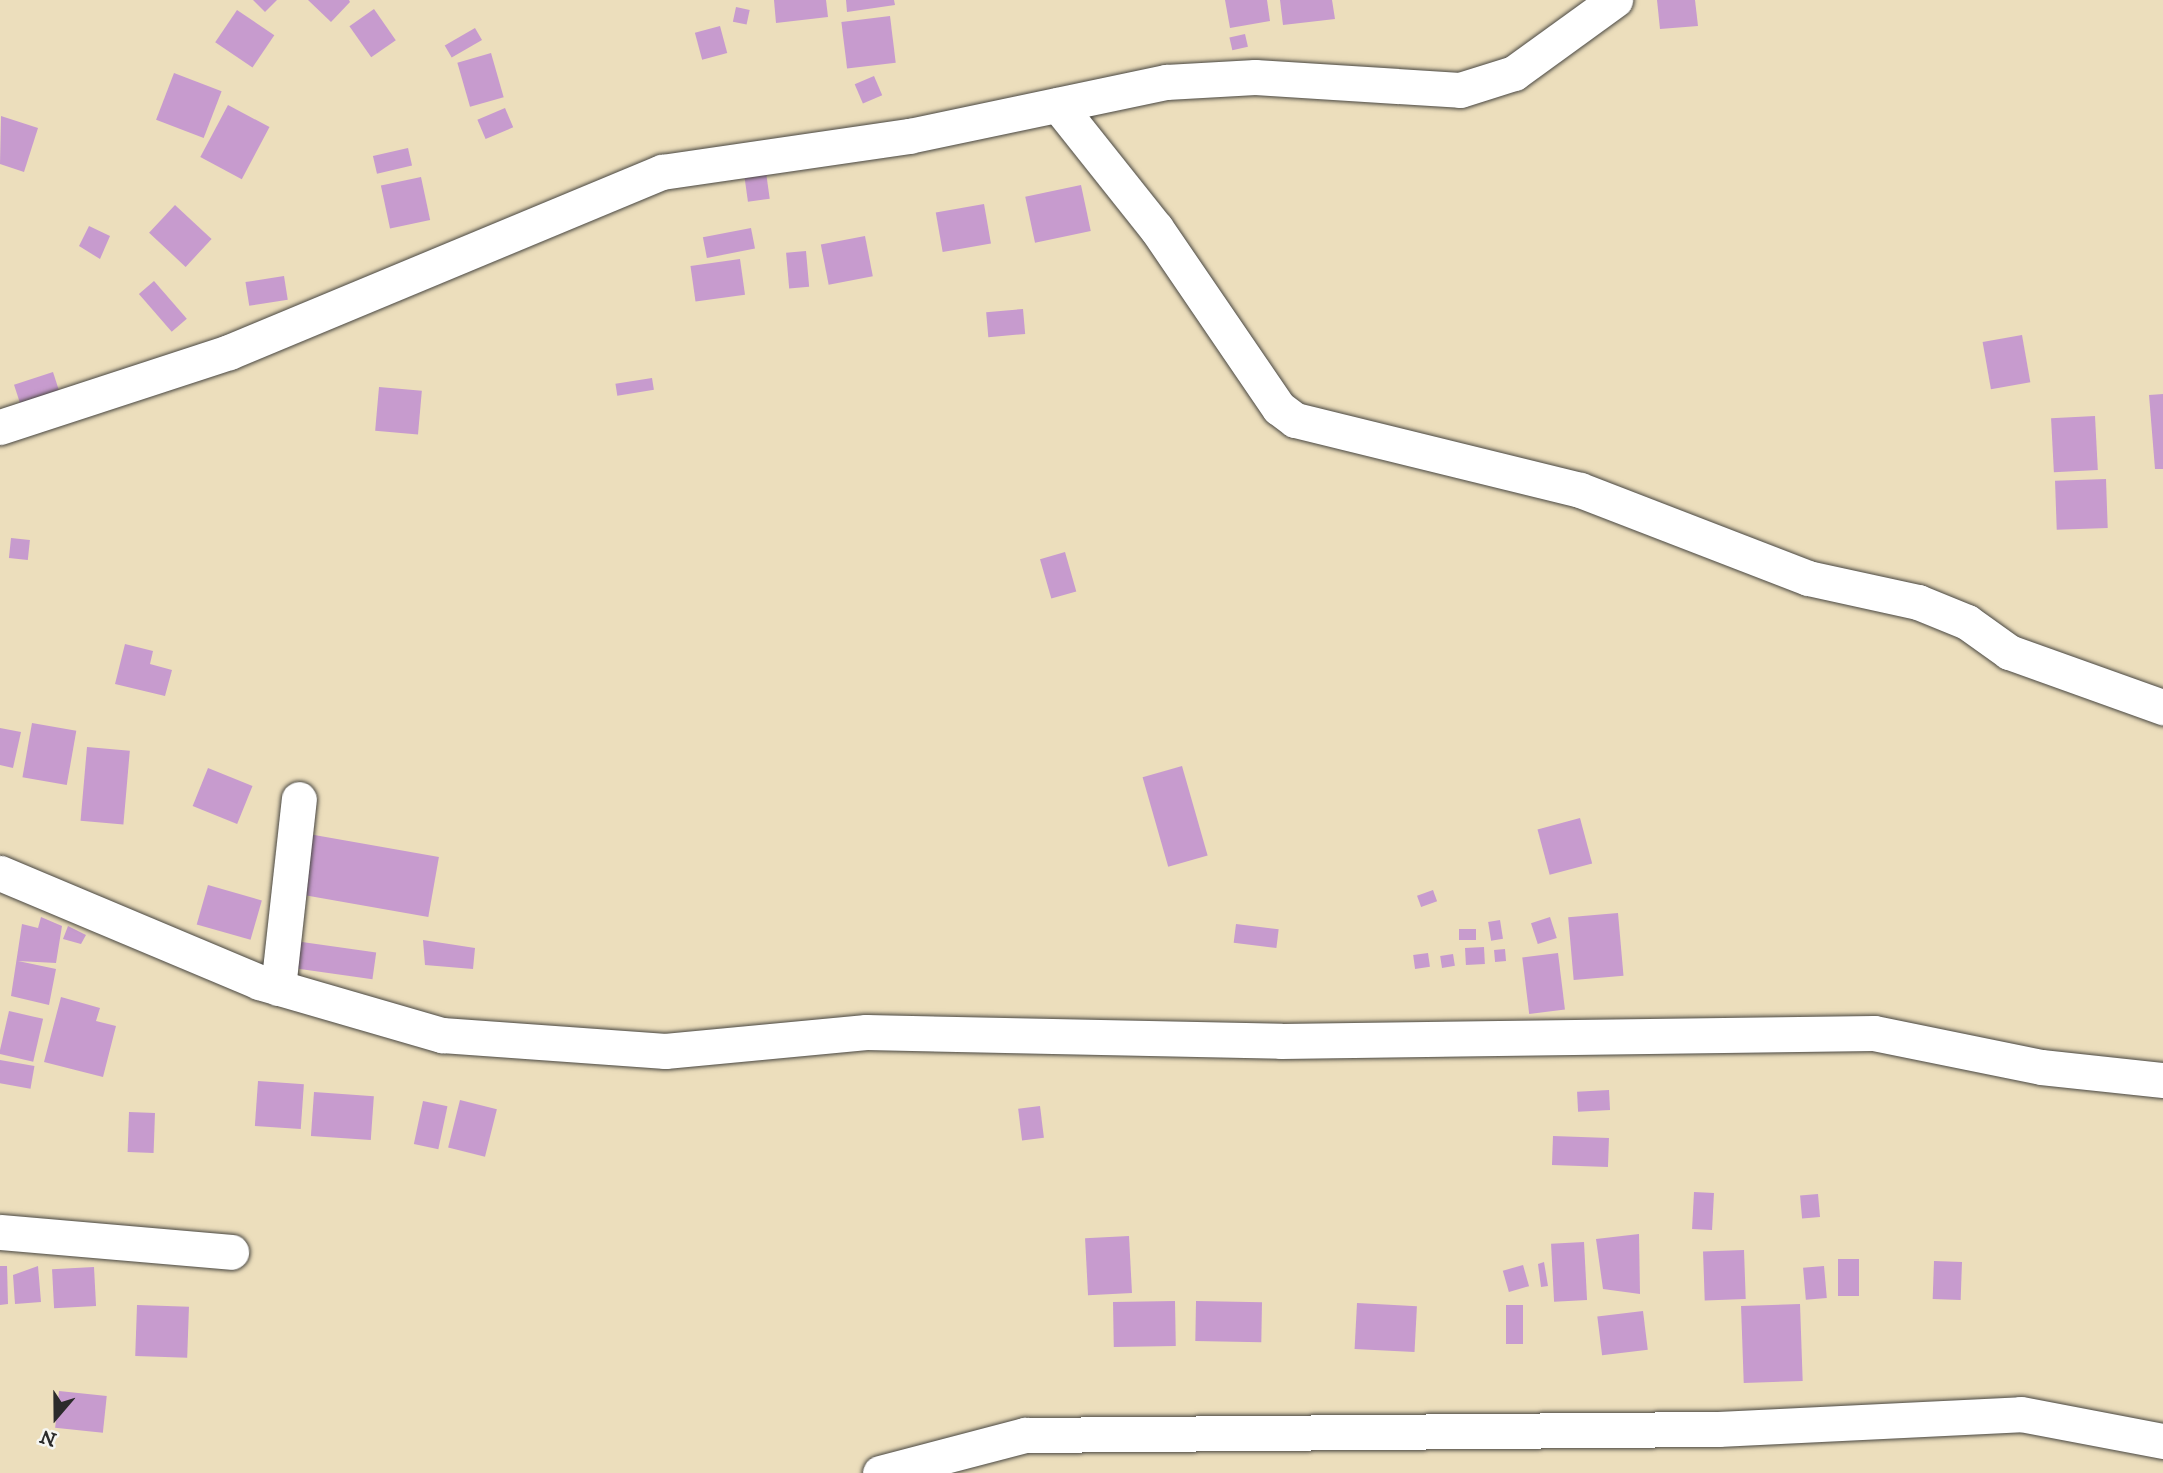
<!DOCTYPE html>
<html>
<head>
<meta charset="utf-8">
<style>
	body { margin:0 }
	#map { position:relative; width:2163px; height:1473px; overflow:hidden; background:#ecdebc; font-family:"IM FELL DW Pica",serif }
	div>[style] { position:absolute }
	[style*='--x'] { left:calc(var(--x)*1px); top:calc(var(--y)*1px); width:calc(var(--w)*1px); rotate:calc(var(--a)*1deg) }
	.building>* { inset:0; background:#c79bce; transform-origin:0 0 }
	.roads { filter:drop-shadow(0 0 2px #484641) drop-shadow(0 0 2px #484641) }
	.street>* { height:35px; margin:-17.5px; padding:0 17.5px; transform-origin:17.5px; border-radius:17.5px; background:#fff }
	span { translate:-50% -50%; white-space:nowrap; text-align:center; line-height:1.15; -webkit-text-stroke:6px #f6f6f2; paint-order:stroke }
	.north { position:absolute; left:21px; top:1382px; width:70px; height:70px; -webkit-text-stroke:5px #f6f6f2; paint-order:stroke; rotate:200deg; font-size:19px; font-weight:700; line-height:28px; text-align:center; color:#2b2b2b }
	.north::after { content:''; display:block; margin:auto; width:24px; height:32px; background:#2b2b2b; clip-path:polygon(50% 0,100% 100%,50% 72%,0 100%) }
</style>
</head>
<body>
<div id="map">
	<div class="building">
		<div style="clip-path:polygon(253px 0,277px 0,265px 12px)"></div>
		<div style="clip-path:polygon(308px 0,349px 0,350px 2px,331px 22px)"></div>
		<div style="clip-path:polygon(774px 0,826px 0,828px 17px,776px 23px)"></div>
		<div style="clip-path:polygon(846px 0,894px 0,895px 5px,847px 12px)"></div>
		<div style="clip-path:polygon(1225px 0,1267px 0,1270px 21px,1230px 28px)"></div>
		<div style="clip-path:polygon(1280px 0,1332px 0,1335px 19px,1283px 25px)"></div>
		<div style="clip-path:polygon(1657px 0,1695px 0,1698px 26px,1660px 29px)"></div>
		<div style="left:736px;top:7px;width:14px;height:15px;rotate:12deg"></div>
		<div style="left:374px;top:9px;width:38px;height:30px;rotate:55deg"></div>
		<div style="left:237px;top:10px;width:45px;height:39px;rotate:34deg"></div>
		<div style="left:890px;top:16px;width:47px;height:49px;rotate:83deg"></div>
		<div style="left:720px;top:26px;width:28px;height:26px;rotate:75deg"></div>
		<div style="left:475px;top:28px;width:14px;height:35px;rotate:60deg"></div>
		<div style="left:1245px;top:34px;width:13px;height:16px;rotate:77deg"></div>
		<div style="left:491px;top:53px;width:46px;height:35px;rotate:74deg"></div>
		<div style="left:174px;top:73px;width:51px;height:50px;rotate:21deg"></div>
		<div style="left:874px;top:76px;width:21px;height:21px;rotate:67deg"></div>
		<div style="left:228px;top:105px;width:47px;height:59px;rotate:28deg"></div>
		<div style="left:505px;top:108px;width:21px;height:30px;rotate:67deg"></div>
		<div style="clip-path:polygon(1px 116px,38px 128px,24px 172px,0 164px)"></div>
		<div style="left:408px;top:148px;width:18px;height:36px;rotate:77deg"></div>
		<div style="left:765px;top:165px;width:34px;height:22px;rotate:82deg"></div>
		<div style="left:421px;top:177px;width:44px;height:41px;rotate:78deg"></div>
		<div style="left:1081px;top:185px;width:47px;height:57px;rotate:78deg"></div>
		<div style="left:984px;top:204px;width:40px;height:49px;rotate:80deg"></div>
		<div style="left:175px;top:205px;width:50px;height:38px;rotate:43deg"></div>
		<div style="clip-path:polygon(89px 226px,110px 236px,100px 259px,79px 246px)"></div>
		<div style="left:751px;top:228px;width:21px;height:49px;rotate:79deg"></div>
		<div style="left:865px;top:236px;width:41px;height:45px;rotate:79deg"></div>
		<div style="left:806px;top:251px;width:36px;height:20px;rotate:85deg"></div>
		<div style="left:740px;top:259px;width:36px;height:50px;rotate:82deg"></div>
		<div style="left:284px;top:276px;width:24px;height:39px;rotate:81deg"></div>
		<div style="left:154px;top:281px;width:50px;height:20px;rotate:49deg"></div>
		<div style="left:1023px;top:309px;width:25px;height:37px;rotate:85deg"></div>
		<div style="left:2022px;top:335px;width:48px;height:40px;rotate:80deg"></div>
		<div style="left:53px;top:372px;width:22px;height:41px;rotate:72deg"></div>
		<div style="left:652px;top:378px;width:12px;height:37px;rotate:81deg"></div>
		<div style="left:379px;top:387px;width:43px;height:44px;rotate:5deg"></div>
		<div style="clip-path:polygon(2163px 394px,2163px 469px,2155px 469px,2149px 395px)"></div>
		<div style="left:2095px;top:416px;width:54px;height:44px;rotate:87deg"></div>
		<div style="left:2106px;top:479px;width:49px;height:51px;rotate:88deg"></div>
		<div style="left:11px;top:538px;width:19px;height:20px;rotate:6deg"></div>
		<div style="left:1065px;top:552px;width:41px;height:26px;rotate:74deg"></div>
		<div style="clip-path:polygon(125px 644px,153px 651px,150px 664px,172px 670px,165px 696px,115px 684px)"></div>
		<div style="left:32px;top:723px;width:45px;height:55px;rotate:10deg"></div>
		<div style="clip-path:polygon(0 728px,21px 732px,13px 768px,0 765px)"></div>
		<div style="left:87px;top:747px;width:43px;height:74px;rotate:5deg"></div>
		<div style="left:1182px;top:766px;width:93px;height:41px;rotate:74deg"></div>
		<div style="left:208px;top:768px;width:48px;height:41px;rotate:22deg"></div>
		<div style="left:1580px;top:818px;width:47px;height:44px;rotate:75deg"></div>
		<div style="left:303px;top:833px;width:138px;height:61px;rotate:10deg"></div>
		<div style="left:208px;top:885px;width:56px;height:41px;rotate:16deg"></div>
		<div style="left:1433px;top:890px;width:12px;height:17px;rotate:70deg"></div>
		<div style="left:1618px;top:913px;width:63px;height:50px;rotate:85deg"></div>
		<div style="clip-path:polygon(41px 917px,62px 926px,56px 963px,18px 961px,56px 969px,49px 1005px,11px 996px,22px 924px,38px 928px)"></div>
		<div style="left:1550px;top:917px;width:22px;height:20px;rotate:72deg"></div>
		<div style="left:1500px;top:920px;width:19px;height:12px;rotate:81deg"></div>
		<div style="left:1236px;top:924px;width:43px;height:19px;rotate:7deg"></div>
		<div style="clip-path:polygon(68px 926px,86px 935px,81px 944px,63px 939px)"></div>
		<div style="left:1459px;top:929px;width:17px;height:11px"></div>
		<div style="clip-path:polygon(423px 940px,475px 948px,473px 969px,425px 965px)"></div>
		<div style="left:295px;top:941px;width:82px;height:27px;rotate:8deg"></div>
		<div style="left:1484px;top:947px;width:17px;height:19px;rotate:87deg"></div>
		<div style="left:1505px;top:949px;width:12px;height:11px;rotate:85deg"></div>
		<div style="left:1428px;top:953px;width:14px;height:15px;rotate:82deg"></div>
		<div style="left:1558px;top:953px;width:57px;height:36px;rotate:83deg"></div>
		<div style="left:1453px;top:954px;width:12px;height:13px;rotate:81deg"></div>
		<div style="clip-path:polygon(61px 997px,100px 1008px,96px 1021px,116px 1026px,103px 1077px,44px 1062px)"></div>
		<div style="left:9px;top:1011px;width:35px;height:44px;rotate:13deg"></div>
		<div style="left:0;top:1060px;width:35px;height:23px;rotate:10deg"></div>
		<div style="left:258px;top:1081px;width:46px;height:45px;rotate:4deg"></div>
		<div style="left:1609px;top:1090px;width:20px;height:32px;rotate:87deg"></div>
		<div style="left:314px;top:1092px;width:60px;height:44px;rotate:4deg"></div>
		<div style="left:460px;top:1100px;width:38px;height:49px;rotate:14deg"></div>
		<div style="left:423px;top:1101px;width:25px;height:44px;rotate:12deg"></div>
		<div style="left:1040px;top:1106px;width:32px;height:22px;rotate:83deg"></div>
		<div style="left:129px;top:1112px;width:26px;height:40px;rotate:2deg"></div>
		<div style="left:1553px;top:1136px;width:56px;height:29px;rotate:2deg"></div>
		<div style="left:1694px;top:1192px;width:20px;height:37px;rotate:3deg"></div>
		<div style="left:1818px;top:1194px;width:23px;height:18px;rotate:85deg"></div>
		<div style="clip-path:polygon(1639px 1234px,1640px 1294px,1603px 1289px,1596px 1239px)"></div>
		<div style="left:1129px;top:1236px;width:57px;height:44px;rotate:87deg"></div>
		<div style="left:1584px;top:1242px;width:58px;height:33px;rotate:87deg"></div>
		<div style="left:1744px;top:1250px;width:49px;height:41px;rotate:88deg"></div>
		<div style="left:1838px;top:1259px;width:21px;height:37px"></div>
		<div style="left:1934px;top:1261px;width:28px;height:38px;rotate:2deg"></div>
		<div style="clip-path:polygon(1544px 1262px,1548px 1286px,1541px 1287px,1538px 1264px)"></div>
		<div style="left:1523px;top:1265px;width:22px;height:21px;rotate:74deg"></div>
		<div style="clip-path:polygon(0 1266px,7px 1266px,8px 1304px,0 1305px)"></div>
		<div style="clip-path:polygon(38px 1266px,41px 1302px,15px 1304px,13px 1275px)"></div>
		<div style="left:1824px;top:1266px;width:32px;height:21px;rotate:85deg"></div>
		<div style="left:94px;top:1267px;width:39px;height:42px;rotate:87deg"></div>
		<div style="left:1175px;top:1301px;width:45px;height:62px;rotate:89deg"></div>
		<div style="left:1196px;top:1301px;width:66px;height:40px;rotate:1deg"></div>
		<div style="left:1357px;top:1303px;width:60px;height:46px;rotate:3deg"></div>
		<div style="left:1800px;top:1304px;width:77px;height:59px;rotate:88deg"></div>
		<div style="left:137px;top:1305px;width:52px;height:51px;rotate:2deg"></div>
		<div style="left:1506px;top:1305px;width:17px;height:39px"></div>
		<div style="left:1643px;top:1311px;width:39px;height:46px;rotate:83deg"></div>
		<div style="left:59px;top:1391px;width:48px;height:37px;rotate:6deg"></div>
	</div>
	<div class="roads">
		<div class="street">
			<div style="--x:1058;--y:105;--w:157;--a:51.5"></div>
			<div style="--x:1156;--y:228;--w:218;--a:55.7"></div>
			<div style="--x:1279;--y:408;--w:20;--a:37"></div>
			<div style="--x:1295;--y:420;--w:293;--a:13.8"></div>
			<div style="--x:1580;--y:490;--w:244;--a:21.1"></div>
			<div style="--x:1808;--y:578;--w:113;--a:12.3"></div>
			<div style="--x:1918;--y:602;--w:53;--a:22.2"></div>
			<div style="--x:1967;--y:622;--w:52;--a:35.5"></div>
			<div style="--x:2009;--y:652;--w:164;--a:19.7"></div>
			<div style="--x:0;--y:427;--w:241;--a:-18.1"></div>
			<div style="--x:229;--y:352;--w:469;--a:-22.6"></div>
			<div style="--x:662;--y:172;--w:250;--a:-8.3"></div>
			<div style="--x:909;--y:136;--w:263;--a:-11.9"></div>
			<div style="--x:1166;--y:82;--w:89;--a:-3.2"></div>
			<div style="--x:1255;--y:77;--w:205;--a:3.6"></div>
			<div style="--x:1460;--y:90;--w:57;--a:-17.5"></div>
			<div style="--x:1514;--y:73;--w:125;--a:-35.9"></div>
			<div style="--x:0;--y:873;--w:281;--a:22.8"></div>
			<div style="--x:259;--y:982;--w:191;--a:16.2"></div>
			<div style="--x:442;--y:1035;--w:224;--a:4.1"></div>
			<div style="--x:665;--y:1051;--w:202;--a:-5.4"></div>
			<div style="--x:866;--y:1032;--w:415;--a:1.2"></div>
			<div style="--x:1281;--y:1041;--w:593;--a:-0.77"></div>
			<div style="--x:1874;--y:1033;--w:170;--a:11.5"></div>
			<div style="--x:2041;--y:1067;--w:123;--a:6.1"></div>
			<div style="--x:278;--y:988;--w:190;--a:-83.7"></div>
			<div style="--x:0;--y:1232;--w:232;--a:4.9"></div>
			<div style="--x:880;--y:1473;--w:150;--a:-14.7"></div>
			<div style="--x:1025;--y:1435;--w:693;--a:-0.5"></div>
			<div style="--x:1718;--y:1429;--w:303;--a:-2.8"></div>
			<div style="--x:2021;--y:1414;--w:145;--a:10.8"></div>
		</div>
	</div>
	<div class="north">N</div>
</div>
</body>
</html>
